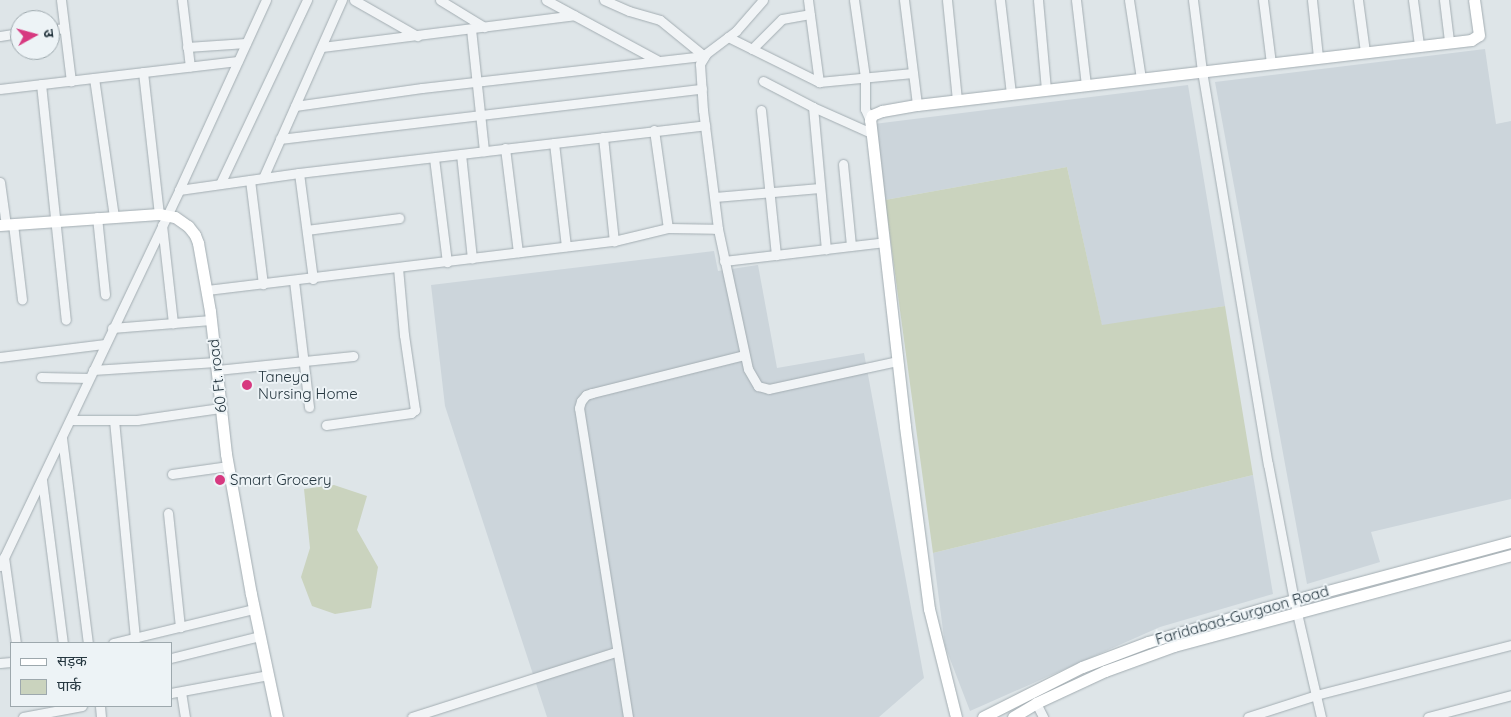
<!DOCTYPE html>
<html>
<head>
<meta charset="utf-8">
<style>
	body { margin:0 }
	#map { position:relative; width:1511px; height:717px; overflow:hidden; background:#dee5e8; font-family:Quicksand,"Noto Sans Devanagari",sans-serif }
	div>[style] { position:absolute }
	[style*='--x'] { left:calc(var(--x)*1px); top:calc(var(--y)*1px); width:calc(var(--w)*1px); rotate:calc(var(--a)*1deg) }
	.built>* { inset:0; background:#ccd5db }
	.green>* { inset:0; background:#cad3be }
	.roads { filter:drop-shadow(0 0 1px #a3adb2) drop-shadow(0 0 1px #a3adb2) }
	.street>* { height:9px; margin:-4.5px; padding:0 4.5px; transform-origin:4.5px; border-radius:4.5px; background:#f1f4f6 }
	.secondary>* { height:11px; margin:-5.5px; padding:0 5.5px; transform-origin:5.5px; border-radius:5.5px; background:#fff }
	.dots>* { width:14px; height:14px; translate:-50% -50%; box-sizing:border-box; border:2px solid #edf3f6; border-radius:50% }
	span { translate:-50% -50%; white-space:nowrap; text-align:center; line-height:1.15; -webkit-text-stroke:4px #edf3f6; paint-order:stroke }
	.street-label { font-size:15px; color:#263740 }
	.poi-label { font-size:15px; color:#263740 }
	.left { translate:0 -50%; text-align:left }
	.legend { position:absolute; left:10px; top:642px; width:162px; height:65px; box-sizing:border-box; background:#edf3f6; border:1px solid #9da8ad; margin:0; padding:6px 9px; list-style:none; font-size:15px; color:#263740 }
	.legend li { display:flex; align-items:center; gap:10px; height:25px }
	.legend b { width:25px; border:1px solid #9da8ad }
	.north { position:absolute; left:10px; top:10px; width:50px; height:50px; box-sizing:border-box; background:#edf3f6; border:1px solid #9da8ad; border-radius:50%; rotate:83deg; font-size:14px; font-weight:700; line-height:20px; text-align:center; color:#263740 }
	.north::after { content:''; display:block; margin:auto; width:18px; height:22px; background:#d73980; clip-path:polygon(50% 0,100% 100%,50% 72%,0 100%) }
</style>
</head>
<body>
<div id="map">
	<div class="built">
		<div style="clip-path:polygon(1485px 49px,1496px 124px,1511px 121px,1511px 499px,1371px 532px,1380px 562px,1307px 584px,1215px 82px)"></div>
		<div style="clip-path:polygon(1188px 85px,1225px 306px,1102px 326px,1067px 167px,885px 200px,874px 124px)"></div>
		<div style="clip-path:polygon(714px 251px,718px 271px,758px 265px,777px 368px,864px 353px,924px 678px,879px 717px,547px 717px,445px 406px,431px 285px)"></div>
		<div style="clip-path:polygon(1253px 475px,1273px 594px,1160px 627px,970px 711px,945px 646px,933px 553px)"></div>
	</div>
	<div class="green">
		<div style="clip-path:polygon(1067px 167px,1102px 325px,1225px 306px,1253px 475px,933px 553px,885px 200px)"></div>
		<div style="clip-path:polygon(334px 485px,367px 496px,357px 530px,378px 567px,371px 608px,335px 614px,312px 606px,301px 577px,310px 548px,304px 489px)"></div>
	</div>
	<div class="roads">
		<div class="street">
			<div style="--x:61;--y:0;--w:82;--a:83"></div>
			<div style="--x:182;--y:0;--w:67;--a:83.2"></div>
			<div style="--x:354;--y:0;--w:73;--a:29.7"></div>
			<div style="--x:440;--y:0;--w:52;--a:31.5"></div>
			<div style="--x:546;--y:0;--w:126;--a:28.4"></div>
			<div style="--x:604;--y:0;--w:27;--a:24"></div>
			<div style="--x:629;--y:11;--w:32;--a:16"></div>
			<div style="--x:660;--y:20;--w:57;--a:39.3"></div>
			<div style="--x:763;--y:0;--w:41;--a:131.1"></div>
			<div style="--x:736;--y:31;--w:38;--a:143"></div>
			<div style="--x:706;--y:54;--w:12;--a:121"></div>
			<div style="--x:700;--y:64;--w:46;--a:86.3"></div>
			<div style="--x:703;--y:110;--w:120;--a:82.8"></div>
			<div style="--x:718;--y:229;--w:143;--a:77.9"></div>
			<div style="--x:748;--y:369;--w:20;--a:60"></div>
			<div style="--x:758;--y:386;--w:11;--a:15"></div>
			<div style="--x:769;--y:389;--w:131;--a:-12.3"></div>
			<div style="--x:808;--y:0;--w:83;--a:82.4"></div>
			<div style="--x:854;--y:0;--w:78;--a:81.9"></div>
			<div style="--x:865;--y:77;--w:32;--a:90"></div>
			<div style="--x:865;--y:109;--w:12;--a:66"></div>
			<div style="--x:904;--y:0;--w:106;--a:82.9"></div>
			<div style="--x:947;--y:0;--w:101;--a:84.3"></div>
			<div style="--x:1000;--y:0;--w:95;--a:83.3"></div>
			<div style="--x:1038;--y:0;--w:90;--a:84.9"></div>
			<div style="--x:1076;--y:0;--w:86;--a:83.3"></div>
			<div style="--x:1129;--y:0;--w:79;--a:81.3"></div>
			<div style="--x:1193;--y:0;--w:72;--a:82.8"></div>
			<div style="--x:1202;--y:71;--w:399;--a:80.5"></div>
			<div style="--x:1268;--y:464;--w:138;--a:79.2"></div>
			<div style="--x:1294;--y:600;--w:120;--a:77"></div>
			<div style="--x:1263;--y:0;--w:64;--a:82.8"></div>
			<div style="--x:1312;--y:0;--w:57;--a:84"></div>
			<div style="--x:1358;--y:0;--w:52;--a:82.3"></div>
			<div style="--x:1413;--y:0;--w:45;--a:82.4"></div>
			<div style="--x:1444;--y:0;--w:41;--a:83"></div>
			<div style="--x:471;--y:29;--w:123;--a:83.9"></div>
			<div style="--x:50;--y:30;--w:14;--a:-8"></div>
			<div style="--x:0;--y:36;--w:20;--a:-9"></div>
			<div style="--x:728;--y:37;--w:102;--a:26.3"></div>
			<div style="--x:819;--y:82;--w:94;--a:-5.5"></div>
			<div style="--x:187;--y:47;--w:59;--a:-3.9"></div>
			<div style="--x:322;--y:47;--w:254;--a:-7.2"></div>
			<div style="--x:752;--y:49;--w:42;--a:-45"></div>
			<div style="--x:782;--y:19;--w:28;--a:-10"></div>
			<div style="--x:143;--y:72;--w:143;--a:83.6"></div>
			<div style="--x:94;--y:78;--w:139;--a:81.8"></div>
			<div style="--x:763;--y:81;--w:56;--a:27.5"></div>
			<div style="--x:813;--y:107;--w:64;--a:24.1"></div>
			<div style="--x:41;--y:84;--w:237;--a:84"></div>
			<div style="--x:0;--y:89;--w:239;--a:-6.7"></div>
			<div style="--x:295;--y:106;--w:128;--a:-8.1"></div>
			<div style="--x:422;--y:88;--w:284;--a:-6.5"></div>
			<div style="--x:813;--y:107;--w:143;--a:84.8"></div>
			<div style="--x:761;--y:110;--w:146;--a:84.1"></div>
			<div style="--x:654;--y:130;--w:99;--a:81.9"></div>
			<div style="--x:603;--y:137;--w:105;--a:84"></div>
			<div style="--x:280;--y:139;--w:425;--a:-6.8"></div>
			<div style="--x:554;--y:143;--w:104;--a:83.4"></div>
			<div style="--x:505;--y:148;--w:105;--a:82.9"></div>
			<div style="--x:461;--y:154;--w:105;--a:84"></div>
			<div style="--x:434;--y:158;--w:105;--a:82.9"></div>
			<div style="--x:843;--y:164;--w:82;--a:84.4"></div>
			<div style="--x:299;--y:173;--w:107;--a:82.5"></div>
			<div style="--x:263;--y:178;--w:195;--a:-66.1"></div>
			<div style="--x:250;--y:180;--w:105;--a:82.9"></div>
			<div style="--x:0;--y:182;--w:43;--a:82.1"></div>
			<div style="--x:220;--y:184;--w:204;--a:-64.7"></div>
			<div style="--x:179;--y:190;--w:121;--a:-8.1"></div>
			<div style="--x:299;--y:173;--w:409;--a:-6.7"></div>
			<div style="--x:715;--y:197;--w:105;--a:-4.9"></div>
			<div style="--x:97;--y:217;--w:78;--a:84.1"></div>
			<div style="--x:13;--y:224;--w:76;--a:83.2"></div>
			<div style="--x:162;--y:225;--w:99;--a:83.6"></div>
			<div style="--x:307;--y:230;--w:93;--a:-7.4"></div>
			<div style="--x:724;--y:261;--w:162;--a:-6.7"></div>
			<div style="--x:294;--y:281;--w:127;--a:83.2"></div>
			<div style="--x:207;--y:290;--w:410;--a:-6.9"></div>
			<div style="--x:614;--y:241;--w:56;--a:-13.5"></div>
			<div style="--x:668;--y:228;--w:50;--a:1.1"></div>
			<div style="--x:112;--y:328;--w:99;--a:-4.6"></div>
			<div style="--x:0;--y:357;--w:106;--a:-7.1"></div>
			<div style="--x:93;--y:370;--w:123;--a:-3.7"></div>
			<div style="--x:217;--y:370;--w:137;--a:-5.9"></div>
			<div style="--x:41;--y:377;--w:48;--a:1.2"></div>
			<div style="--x:71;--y:420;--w:66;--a:0"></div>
			<div style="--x:137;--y:420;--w:84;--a:-8.2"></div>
			<div style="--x:114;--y:420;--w:220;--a:84.5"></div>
			<div style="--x:326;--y:425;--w:86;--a:-8"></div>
			<div style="--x:411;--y:413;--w:5;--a:-37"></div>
			<div style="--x:415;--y:410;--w:76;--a:-98.3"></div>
			<div style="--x:404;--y:335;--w:67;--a:-95.1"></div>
			<div style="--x:62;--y:438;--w:207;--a:82.8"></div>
			<div style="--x:172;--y:474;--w:57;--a:-8.1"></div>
			<div style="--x:42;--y:480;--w:164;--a:82.7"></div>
			<div style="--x:168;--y:513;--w:115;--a:84"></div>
			<div style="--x:4;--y:557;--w:87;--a:82.1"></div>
			<div style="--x:0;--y:566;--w:416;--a:-64.5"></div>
			<div style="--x:179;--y:190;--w:209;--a:-65.4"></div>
			<div style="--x:113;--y:643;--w:145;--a:-13.6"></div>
			<div style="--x:171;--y:658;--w:92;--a:-13.9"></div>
			<div style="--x:0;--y:663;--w:11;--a:-5"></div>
			<div style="--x:181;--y:692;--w:25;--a:81"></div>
			<div style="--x:171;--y:693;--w:99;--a:-10.5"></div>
			<div style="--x:1036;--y:703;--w:16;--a:63"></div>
			<div style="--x:100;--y:706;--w:11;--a:85"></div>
			<div style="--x:23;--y:717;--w:60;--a:-10.6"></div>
			<div style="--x:412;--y:717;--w:214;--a:-17.7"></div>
			<div style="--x:628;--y:717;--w:313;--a:-99"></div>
			<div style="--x:579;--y:408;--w:7;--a:-74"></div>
			<div style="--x:581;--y:401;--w:8;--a:-50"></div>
			<div style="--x:586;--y:395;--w:6;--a:-18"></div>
			<div style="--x:592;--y:393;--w:157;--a:-14"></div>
			<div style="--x:1248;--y:717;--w:71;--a:-17.9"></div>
			<div style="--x:1316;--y:695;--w:201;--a:-14.4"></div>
			<div style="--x:1428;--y:717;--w:86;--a:-14.8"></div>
		</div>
		<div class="secondary">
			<div style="--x:0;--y:225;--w:159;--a:-4"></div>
			<div style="--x:159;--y:214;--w:16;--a:11"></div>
			<div style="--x:175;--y:217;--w:16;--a:35"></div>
			<div style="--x:188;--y:226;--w:11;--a:52"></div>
			<div style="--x:195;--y:235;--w:9;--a:69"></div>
			<div style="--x:198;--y:243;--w:69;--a:80"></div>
			<div style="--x:210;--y:311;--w:144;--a:83.6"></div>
			<div style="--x:226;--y:454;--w:142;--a:79.9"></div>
			<div style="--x:251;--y:594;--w:126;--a:78.1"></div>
			<div style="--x:956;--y:717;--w:111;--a:-104"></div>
			<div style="--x:929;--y:609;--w:185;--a:-97.5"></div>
			<div style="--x:905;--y:426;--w:308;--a:-96.5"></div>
			<div style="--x:870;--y:120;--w:5;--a:-68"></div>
			<div style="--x:872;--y:115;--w:11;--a:-22"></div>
			<div style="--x:882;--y:111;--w:36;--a:-10"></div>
			<div style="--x:917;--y:105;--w:558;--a:-6.69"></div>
			<div style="--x:1471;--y:40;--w:9;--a:-32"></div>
			<div style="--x:1479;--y:35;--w:35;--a:-98"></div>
			<div style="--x:983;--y:717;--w:111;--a:-26.8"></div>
			<div style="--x:1082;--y:667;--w:71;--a:-20.7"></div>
			<div style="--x:1148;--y:642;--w:121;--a:-16.3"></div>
			<div style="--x:1264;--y:608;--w:256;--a:-15"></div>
			<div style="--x:1013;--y:717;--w:27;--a:-31"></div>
			<div style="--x:1036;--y:703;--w:76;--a:-24.9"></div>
			<div style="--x:1105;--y:671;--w:73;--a:-19.9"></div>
			<div style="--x:1174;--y:646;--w:349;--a:-15.1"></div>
		</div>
	</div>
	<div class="dots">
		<div style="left:247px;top:385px;background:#d73980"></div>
		<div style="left:220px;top:480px;background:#d73980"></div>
	</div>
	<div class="street-label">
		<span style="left:217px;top:376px;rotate:-96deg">60 Ft. road</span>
		<span style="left:1242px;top:615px;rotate:-16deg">Faridabad-Gurgaon Road</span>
	</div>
	<div class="poi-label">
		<span class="left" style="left:258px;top:385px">Taneya<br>Nursing Home</span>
		<span class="left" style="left:230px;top:480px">Smart Grocery</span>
	</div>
	<ul class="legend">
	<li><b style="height:6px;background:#fff"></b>सड़क</li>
	<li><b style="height:14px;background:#cad3be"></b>पार्क</li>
	</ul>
	<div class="north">उ</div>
</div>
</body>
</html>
